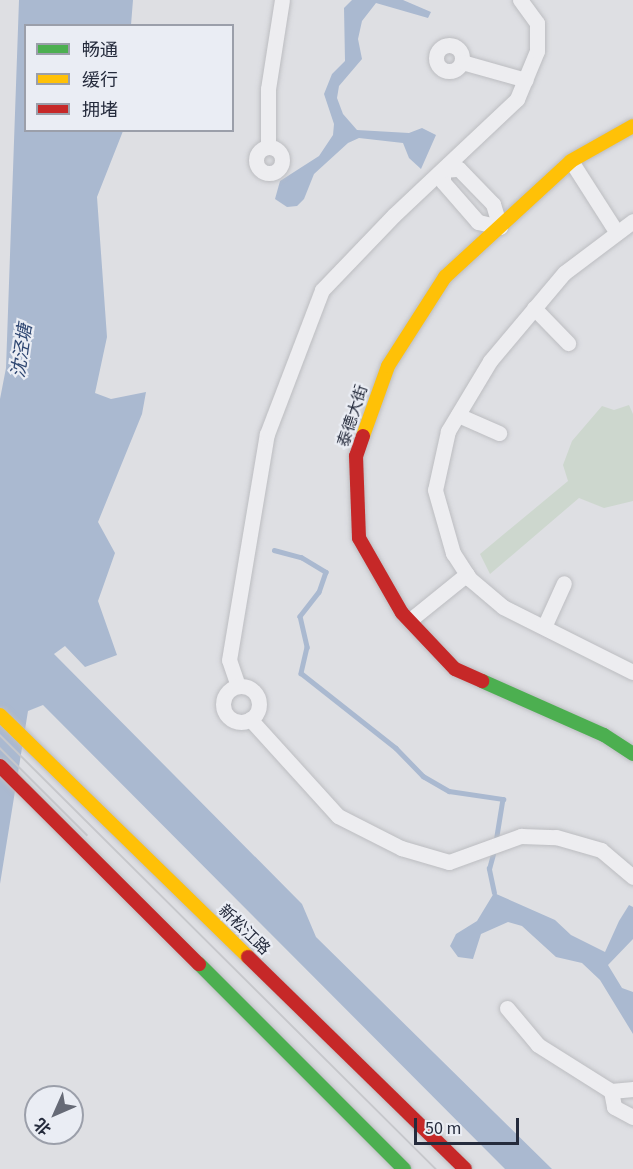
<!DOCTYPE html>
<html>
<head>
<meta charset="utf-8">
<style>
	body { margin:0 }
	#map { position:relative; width:633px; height:1169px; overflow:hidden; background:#dedfe3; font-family:"Source Sans 3","Noto Sans SC",sans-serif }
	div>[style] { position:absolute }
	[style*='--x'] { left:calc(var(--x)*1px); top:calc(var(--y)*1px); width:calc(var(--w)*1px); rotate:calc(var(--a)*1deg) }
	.green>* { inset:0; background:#cdd7ce }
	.water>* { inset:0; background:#aab9d0 }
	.stream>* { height:4.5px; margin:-2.25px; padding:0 2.25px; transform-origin:2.25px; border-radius:2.25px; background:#aab9d0 }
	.roads { filter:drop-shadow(0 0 2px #bcbdc1) drop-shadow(0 0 2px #bcbdc1) }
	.street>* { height:15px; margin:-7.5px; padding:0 7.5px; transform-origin:7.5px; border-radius:7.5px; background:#ededf0 }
	.street>.ring { margin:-7.5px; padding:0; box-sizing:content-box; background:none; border:15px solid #ededf0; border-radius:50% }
	.fast>* { height:14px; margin:-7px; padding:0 7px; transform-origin:7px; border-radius:7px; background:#4caf50 }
	.slow>* { height:14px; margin:-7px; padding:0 7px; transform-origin:7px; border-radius:7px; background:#ffc107 }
	.jam>* { height:14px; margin:-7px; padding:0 7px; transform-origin:7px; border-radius:7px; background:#c62828 }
	.tram>* { height:1.5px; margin:-0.75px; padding:0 0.75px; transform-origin:0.75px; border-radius:0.75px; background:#c6c7cb }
	span { translate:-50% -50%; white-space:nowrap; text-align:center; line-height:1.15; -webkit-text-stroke:4.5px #eaedf4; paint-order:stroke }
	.street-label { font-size:16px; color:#252b3c }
	.water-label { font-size:18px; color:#2e4671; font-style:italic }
	.legend { position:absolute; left:24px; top:24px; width:210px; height:108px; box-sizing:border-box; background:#eaedf4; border:2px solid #9b9faa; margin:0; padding:8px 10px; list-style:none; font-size:18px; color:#252b3c }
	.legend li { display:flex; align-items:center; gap:12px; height:30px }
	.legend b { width:30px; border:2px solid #9b9faa }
	.north { position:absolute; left:24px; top:1085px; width:60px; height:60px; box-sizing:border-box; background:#eaedf4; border:2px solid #9b9faa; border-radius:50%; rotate:225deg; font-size:16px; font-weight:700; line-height:24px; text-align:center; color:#252b3c }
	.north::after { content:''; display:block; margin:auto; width:21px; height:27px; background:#666a76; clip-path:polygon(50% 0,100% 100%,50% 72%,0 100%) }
	.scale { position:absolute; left:414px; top:1118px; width:105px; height:27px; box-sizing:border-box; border:3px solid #252b3c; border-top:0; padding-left:8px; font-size:18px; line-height:21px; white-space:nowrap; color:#252b3c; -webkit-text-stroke:4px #eaedf4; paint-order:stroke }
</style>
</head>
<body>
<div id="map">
	<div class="green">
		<div style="clip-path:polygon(629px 405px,633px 414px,633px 501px,604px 508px,579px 498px,490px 574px,480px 554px,568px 481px,563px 465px,572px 441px,602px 406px,614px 410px)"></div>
	</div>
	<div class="water">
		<div style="clip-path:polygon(19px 0,133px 0,131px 25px,26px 26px,26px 130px,123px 131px,97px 197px,107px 337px,95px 393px,111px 399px,146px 392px,142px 414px,98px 522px,115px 553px,98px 601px,117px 655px,85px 667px,65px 646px,54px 654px,302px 904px,316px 937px,552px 1169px,505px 1169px,43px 705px,28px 711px,0 884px,0 399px,6px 368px)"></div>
		<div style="clip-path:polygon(352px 0,403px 0,431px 12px,428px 18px,376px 3px,362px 21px,358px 39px,362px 59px,339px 86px,337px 98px,343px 114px,357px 130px,409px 133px,422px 128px,436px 135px,421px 169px,409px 158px,403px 143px,359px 138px,348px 143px,314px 174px,304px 199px,297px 206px,287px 207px,275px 199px,280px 181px,319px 156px,333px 135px,334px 124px,324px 94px,332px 74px,345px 61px,344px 8px)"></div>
		<div style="clip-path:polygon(494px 893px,555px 920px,571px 935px,605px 952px,619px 921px,629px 905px,633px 907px,633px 939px,608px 965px,622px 988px,633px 992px,633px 1034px,600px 980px,582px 963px,556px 957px,522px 926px,508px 922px,481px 934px,473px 959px,458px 957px,450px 946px,456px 934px,477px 921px)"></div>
	</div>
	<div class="stream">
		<div style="--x:274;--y:550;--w:28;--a:15"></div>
		<div style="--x:301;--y:557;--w:29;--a:31"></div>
		<div style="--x:326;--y:572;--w:21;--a:109"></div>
		<div style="--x:319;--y:592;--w:31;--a:128"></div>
		<div style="--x:300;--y:616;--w:32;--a:77"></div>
		<div style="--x:307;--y:647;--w:27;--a:103"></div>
		<div style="--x:301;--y:673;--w:121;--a:38.3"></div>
		<div style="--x:396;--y:748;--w:39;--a:46"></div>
		<div style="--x:423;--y:776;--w:30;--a:30"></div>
		<div style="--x:449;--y:791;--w:55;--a:8.4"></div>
		<div style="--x:503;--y:799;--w:44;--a:99.2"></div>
		<div style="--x:494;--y:893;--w:25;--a:-102"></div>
		<div style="--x:489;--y:869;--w:20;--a:-75"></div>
	</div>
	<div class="roads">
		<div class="street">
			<div class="ring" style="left:436px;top:45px;width:11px;height:11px"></div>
			<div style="--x:462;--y:62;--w:66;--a:15.7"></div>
			<div style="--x:268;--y:147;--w:58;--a:-90"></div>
			<div style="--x:268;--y:89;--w:90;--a:-81.1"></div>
			<div class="ring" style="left:256px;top:147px;width:11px;height:11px"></div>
			<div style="--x:571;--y:161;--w:85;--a:57.4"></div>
			<div style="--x:459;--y:169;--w:49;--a:45.8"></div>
			<div style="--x:493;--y:204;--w:24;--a:73"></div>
			<div style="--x:500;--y:227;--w:23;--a:-167"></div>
			<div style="--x:478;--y:222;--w:53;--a:-131.2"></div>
			<div style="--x:443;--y:182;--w:12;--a:-90"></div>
			<div style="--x:443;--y:170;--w:16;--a:-4"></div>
			<div style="--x:633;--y:221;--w:86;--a:143"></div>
			<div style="--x:564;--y:273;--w:115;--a:130.1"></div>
			<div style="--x:490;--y:361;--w:82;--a:121"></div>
			<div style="--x:448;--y:431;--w:60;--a:102.4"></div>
			<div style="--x:435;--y:490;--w:66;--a:74.1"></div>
			<div style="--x:453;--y:553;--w:31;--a:57"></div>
			<div style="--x:470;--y:579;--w:43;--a:40.3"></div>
			<div style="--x:503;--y:607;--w:145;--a:26.6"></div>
			<div style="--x:534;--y:308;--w:49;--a:45.8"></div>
			<div style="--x:458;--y:415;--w:45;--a:23.7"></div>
			<div style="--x:410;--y:620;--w:73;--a:-38.9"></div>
			<div style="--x:544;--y:627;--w:48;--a:-65.6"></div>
			<div style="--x:237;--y:683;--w:24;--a:-109"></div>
			<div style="--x:229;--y:660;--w:229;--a:-80.5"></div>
			<div style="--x:267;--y:434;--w:154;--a:-69.1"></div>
			<div style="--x:322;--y:290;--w:104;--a:-46.2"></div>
			<div style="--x:394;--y:215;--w:169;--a:-43.3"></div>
			<div style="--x:517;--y:99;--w:52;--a:-67.4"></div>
			<div style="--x:537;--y:51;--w:28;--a:-90"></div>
			<div style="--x:537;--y:23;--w:29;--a:-126"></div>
			<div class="ring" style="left:223px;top:686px;width:21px;height:21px"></div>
			<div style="--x:250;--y:719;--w:131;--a:47.8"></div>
			<div style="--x:338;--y:816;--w:71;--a:26.9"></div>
			<div style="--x:401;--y:848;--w:50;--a:16.3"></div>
			<div style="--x:449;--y:862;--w:77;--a:-19.9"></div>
			<div style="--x:521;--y:836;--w:35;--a:2"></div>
			<div style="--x:556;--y:837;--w:47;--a:16.1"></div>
			<div style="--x:601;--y:850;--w:42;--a:40.2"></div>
			<div style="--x:507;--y:1008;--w:48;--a:50"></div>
			<div style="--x:538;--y:1045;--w:86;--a:32.2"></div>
			<div style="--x:633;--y:1089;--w:22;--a:175"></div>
			<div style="--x:611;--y:1091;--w:16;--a:79"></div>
			<div style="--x:614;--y:1107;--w:21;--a:28"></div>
		</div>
		<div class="fast">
			<div style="--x:482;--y:681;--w:133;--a:23.9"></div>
			<div style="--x:604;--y:735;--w:35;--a:33"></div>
			<div style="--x:199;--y:964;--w:290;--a:45"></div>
		</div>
		<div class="slow">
			<div style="--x:363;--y:436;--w:74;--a:-70.3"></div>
			<div style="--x:388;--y:366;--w:106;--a:-57.4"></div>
			<div style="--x:445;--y:277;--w:171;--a:-42.6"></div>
			<div style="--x:571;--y:161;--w:71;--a:-29.4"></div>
			<div style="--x:0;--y:715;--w:347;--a:44.3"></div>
		</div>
		<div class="jam">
			<div style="--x:363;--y:436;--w:21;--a:109"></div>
			<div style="--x:356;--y:456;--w:82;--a:87.9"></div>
			<div style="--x:359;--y:538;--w:86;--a:60.2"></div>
			<div style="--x:402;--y:613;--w:77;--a:46.6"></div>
			<div style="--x:455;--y:669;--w:30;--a:24"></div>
			<div style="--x:0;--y:766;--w:281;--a:44.9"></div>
			<div style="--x:248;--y:957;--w:303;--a:44.3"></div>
		</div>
	</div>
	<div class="tram">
		<div style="--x:0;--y:735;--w:615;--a:44.87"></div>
		<div style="--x:0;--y:748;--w:123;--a:45"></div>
	</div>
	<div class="street-label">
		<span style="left:353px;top:416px;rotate:-72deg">泰德大街</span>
		<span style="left:244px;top:930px;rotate:44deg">新松江路</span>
	</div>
	<div class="water-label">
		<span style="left:23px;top:351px;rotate:-82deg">沈泾塘</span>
	</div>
	<ul class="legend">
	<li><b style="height:8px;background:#4caf50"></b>畅通</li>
	<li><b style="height:8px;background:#ffc107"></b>缓行</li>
	<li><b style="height:8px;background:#c62828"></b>拥堵</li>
	</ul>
	<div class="north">北</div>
	<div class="scale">50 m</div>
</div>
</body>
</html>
